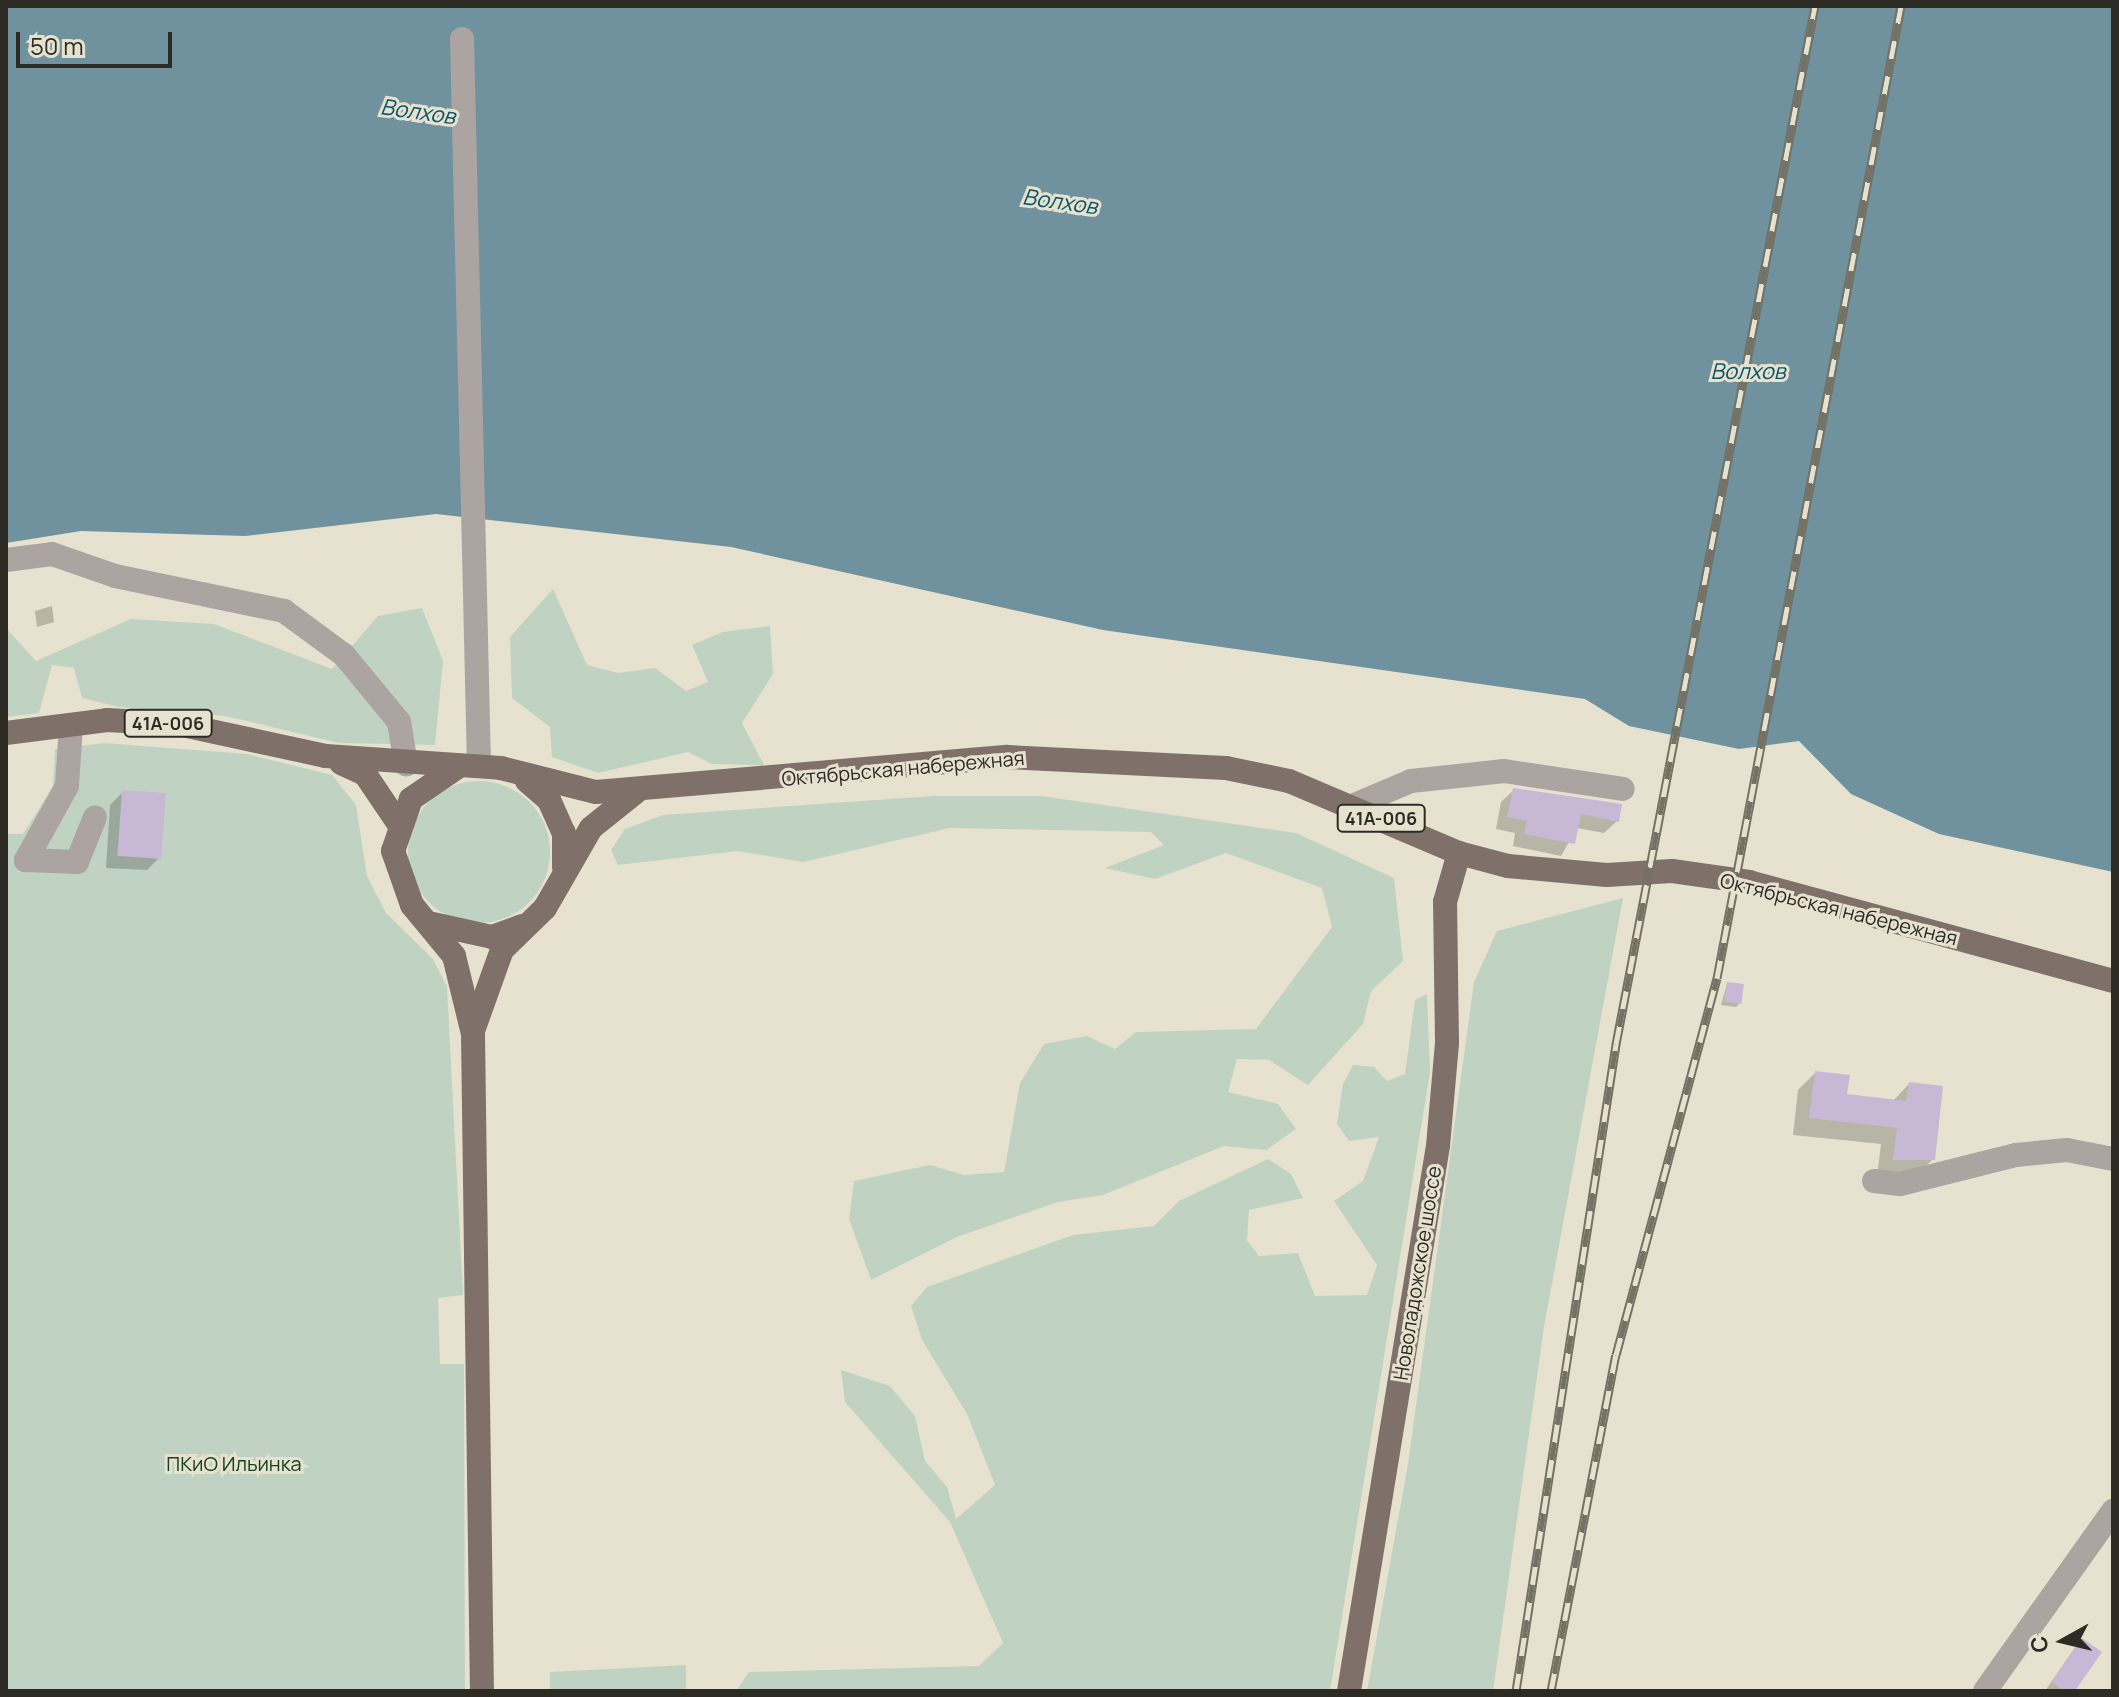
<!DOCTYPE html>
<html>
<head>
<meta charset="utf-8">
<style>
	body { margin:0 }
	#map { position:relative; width:2119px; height:1697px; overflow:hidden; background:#e7e2d0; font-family:Manrope,sans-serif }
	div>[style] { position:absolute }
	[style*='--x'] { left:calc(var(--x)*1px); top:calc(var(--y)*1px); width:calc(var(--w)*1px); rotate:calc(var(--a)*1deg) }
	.green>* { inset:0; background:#c0d3c2 }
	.round { border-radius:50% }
	.water>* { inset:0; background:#6f929e }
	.shadow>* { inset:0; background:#0003 }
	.building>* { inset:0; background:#c7b9d5; transform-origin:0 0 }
	.minor>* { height:24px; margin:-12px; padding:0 12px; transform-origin:12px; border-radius:12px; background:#aca4a0 }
	.major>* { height:24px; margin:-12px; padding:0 12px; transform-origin:12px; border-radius:12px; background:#7f716a }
	.rail>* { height:9px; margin-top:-4.5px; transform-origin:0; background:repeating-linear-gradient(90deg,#e7e2d0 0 18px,#747165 0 36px); box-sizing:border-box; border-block:2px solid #747165 }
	span { translate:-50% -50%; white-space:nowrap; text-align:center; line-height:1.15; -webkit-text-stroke:6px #e7e2d0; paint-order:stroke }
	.shield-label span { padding:2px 6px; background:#e7e2d0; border:2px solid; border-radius:6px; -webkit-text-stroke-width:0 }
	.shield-label { font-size:18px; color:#2d2b24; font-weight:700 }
	.street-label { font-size:20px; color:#2d2b24 }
	.park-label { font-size:20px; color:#184121 }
	.water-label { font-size:22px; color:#0a5568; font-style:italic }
	.frame { position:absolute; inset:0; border:8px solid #2d2b24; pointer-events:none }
	.north { position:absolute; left:2023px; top:1601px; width:80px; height:80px; -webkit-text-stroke:6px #e7e2d0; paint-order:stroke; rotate:262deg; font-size:22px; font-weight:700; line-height:32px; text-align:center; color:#2d2b24 }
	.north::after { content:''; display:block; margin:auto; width:28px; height:36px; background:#2d2b24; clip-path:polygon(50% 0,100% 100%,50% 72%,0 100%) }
	.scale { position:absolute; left:16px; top:32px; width:156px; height:36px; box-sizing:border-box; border:4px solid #2d2b24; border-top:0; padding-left:10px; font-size:24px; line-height:28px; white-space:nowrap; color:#2d2b24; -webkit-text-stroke:6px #e7e2d0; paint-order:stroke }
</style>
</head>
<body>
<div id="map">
	<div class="green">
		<div style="clip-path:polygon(553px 589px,587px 665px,618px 673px,655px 668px,686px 691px,708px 682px,692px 645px,723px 632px,770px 626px,773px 674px,742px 723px,764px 765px,712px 764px,688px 752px,598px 773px,552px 757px,550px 727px,512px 698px,510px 637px)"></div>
		<div style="clip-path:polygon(422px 608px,443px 661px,435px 745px,339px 743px,225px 716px,119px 707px,82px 698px,74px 668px,52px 665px,39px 713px,6px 717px,6px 628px,36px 661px,131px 619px,214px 624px,332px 669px,378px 616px)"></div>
		<div style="clip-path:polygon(104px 743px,247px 754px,332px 775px,356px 805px,367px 876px,386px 913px,433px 959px,447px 987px,463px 1295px,438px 1298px,440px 1364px,464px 1364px,465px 1691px,6px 1691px,6px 834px,23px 834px,53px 786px,55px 749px)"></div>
		<div class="round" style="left:408px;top:781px;width:142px;height:142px"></div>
		<div style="clip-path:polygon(933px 796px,1042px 796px,1296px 833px,1394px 878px,1403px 961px,1371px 991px,1363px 1024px,1308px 1085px,1269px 1060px,1237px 1059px,1228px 1092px,1278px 1104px,1296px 1129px,1266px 1150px,1224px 1146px,1103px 1195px,1058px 1202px,957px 1237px,871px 1280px,849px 1219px,854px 1181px,930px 1165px,964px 1175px,1004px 1172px,1020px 1083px,1044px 1044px,1087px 1036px,1115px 1049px,1136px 1032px,1256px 1029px,1332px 927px,1322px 888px,1226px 853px,1155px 879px,1105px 868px,1164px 845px,1151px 832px,950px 828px,803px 862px,738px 851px,618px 865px,611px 850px,625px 829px,663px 815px)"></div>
		<div style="clip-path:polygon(1623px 898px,1544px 1327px,1493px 1691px,1367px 1691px,1408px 1464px,1474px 982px,1497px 931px)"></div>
		<div style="clip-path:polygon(1427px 994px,1430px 1072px,1330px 1691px,736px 1691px,749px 1672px,979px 1666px,1003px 1643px,950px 1522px,845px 1402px,841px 1370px,890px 1386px,915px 1416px,925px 1461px,947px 1487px,956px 1519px,995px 1485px,967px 1414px,922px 1340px,911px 1306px,927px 1287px,1073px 1235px,1154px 1226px,1179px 1201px,1268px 1159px,1291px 1174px,1303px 1198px,1249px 1210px,1247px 1240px,1259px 1256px,1298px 1253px,1315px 1296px,1367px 1295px,1377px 1265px,1334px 1201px,1363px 1181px,1379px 1137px,1349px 1141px,1337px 1124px,1343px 1084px,1353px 1065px,1374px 1067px,1387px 1081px,1405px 1074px,1415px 1000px)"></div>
		<div style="clip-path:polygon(686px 1665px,686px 1691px,550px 1691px,550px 1672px)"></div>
	</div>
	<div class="water">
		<div style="clip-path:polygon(6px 6px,2113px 6px,2113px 872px,1939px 834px,1851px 794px,1799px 741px,1739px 749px,1629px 726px,1585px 699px,1103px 630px,731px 547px,436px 514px,245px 536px,81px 531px,6px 543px)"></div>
	</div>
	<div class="shadow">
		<div style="clip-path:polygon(52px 606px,54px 622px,37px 627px,35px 611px)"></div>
		<div style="clip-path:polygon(1514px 790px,1617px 821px,1604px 833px,1577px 828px,1561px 856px,1513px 846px,1515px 833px,1496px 829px,1501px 802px)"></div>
		<div style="clip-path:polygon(123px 792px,160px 857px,147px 870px,106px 868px,110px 805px)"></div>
		<div style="clip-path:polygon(1727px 984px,1739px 1004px,1736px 1007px,1721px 1005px)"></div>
		<div style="clip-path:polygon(1815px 1073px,1845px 1096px,1892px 1102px,1909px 1084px,1933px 1159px,1916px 1176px,1877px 1177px,1881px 1144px,1793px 1135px,1798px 1090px)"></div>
		<div style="clip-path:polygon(2082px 1641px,2073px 1691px,2045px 1691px,2074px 1649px)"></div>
	</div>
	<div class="building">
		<div style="clip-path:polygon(1513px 788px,1622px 804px,1619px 822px,1581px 814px,1575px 844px,1524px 834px,1527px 821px,1507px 817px)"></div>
		<div style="left:122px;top:790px;width:44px;height:66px;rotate:4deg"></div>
		<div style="left:1727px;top:982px;width:17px;height:20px;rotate:7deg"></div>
		<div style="clip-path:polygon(1815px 1071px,1850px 1075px,1847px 1094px,1906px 1101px,1909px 1082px,1943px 1086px,1935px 1160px,1893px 1160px,1897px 1128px,1809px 1118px)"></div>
		<div style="clip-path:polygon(2082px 1638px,2102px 1652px,2075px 1691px,2064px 1691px,2052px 1682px)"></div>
	</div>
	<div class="minor">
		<div style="--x:462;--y:39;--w:726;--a:88.66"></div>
		<div style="--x:6;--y:560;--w:46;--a:-7.4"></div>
		<div style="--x:52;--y:554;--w:67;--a:19.2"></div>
		<div style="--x:115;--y:576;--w:173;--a:11.7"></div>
		<div style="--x:284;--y:611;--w:74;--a:36.3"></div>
		<div style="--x:344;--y:655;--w:87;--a:50.6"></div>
		<div style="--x:399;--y:722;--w:43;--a:80.5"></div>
		<div style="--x:71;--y:725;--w:61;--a:93.8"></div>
		<div style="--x:67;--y:786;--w:85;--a:119"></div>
		<div style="--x:26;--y:860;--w:51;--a:2.2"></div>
		<div style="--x:77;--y:862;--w:48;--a:-68.2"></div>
		<div style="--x:1352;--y:806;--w:64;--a:-23"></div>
		<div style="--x:1411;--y:781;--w:94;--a:-6.1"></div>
		<div style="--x:1504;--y:771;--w:120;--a:8.6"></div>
		<div style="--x:1874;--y:1181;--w:26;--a:7"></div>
		<div style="--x:1900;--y:1184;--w:120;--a:-14"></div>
		<div style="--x:2016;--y:1155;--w:51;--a:-5.6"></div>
		<div style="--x:2067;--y:1150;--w:47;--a:11.1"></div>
		<div style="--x:1985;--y:1691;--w:221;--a:-54.6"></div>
	</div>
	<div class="major">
		<div style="--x:6;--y:733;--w:102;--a:-7.3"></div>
		<div style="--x:107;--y:720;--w:71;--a:3.2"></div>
		<div style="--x:178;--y:724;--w:151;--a:12.2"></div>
		<div style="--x:326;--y:756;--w:175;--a:3.9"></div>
		<div style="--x:501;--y:768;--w:98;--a:14.2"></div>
		<div style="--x:596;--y:792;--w:413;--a:-4.9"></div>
		<div style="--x:1008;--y:757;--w:218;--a:2.9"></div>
		<div style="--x:1226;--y:768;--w:64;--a:11.7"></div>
		<div style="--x:1289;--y:781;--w:185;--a:23"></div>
		<div style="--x:1459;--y:853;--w:51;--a:14.9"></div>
		<div style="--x:1508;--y:866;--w:99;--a:5.2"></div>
		<div style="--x:1607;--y:875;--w:65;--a:-3.5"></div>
		<div style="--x:1672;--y:871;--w:78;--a:8.1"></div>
		<div style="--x:1749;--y:882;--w:377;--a:15.2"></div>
		<div style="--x:341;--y:763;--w:26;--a:25"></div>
		<div style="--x:365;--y:774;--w:59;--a:56"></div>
		<div style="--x:456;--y:768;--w:55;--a:145.4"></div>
		<div style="--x:411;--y:799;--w:55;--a:109.1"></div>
		<div style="--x:393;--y:851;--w:57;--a:70.6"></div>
		<div style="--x:412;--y:905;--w:66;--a:50.5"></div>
		<div style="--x:454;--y:956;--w:80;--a:76.3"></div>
		<div style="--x:473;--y:1034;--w:657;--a:89.22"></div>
		<div style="--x:527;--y:781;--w:29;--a:41"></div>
		<div style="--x:549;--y:800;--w:36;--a:66"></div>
		<div style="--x:564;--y:833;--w:34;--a:90"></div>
		<div style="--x:433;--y:924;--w:60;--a:12.4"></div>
		<div style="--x:492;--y:937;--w:32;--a:-20"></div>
		<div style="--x:474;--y:1028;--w:83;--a:-70.3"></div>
		<div style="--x:502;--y:950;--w:60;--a:-44.3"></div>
		<div style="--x:545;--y:908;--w:92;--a:-60.1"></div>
		<div style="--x:591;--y:828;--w:58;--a:-38.7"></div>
		<div style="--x:1349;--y:1691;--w:552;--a:-80.73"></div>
		<div style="--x:1438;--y:1146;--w:103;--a:-85"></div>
		<div style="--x:1447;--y:1043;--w:141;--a:-90.8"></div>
		<div style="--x:1445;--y:902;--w:51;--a:-74.1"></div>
	</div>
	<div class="rail">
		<div style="--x:1516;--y:1691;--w:655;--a:-81.21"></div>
		<div style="--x:1616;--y:1044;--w:1057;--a:-79.15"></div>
		<div style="--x:1551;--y:1691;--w:342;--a:-79.1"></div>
		<div style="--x:1616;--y:1355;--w:390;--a:-75"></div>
		<div style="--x:1717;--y:978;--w:989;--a:-79.28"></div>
	</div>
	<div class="shield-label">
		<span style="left:168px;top:723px">41А-006</span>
		<span style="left:1381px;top:818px">41А-006</span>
	</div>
	<div class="street-label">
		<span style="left:903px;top:768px;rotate:-5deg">Октябрьская набережная</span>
		<span style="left:1839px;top:909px;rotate:14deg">Октябрьская набережная</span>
		<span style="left:1417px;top:1273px;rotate:-81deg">Новоладожское шоссе</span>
	</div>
	<div class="park-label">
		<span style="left:234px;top:1463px">ПКиО Ильинка</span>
	</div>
	<div class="water-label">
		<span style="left:418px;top:112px;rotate:8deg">Волхов</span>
		<span style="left:1060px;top:202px;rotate:8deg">Волхов</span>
		<span style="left:1748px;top:372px">Волхов</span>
	</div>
	<div class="frame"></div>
	<div class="north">С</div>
	<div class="scale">50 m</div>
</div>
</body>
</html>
